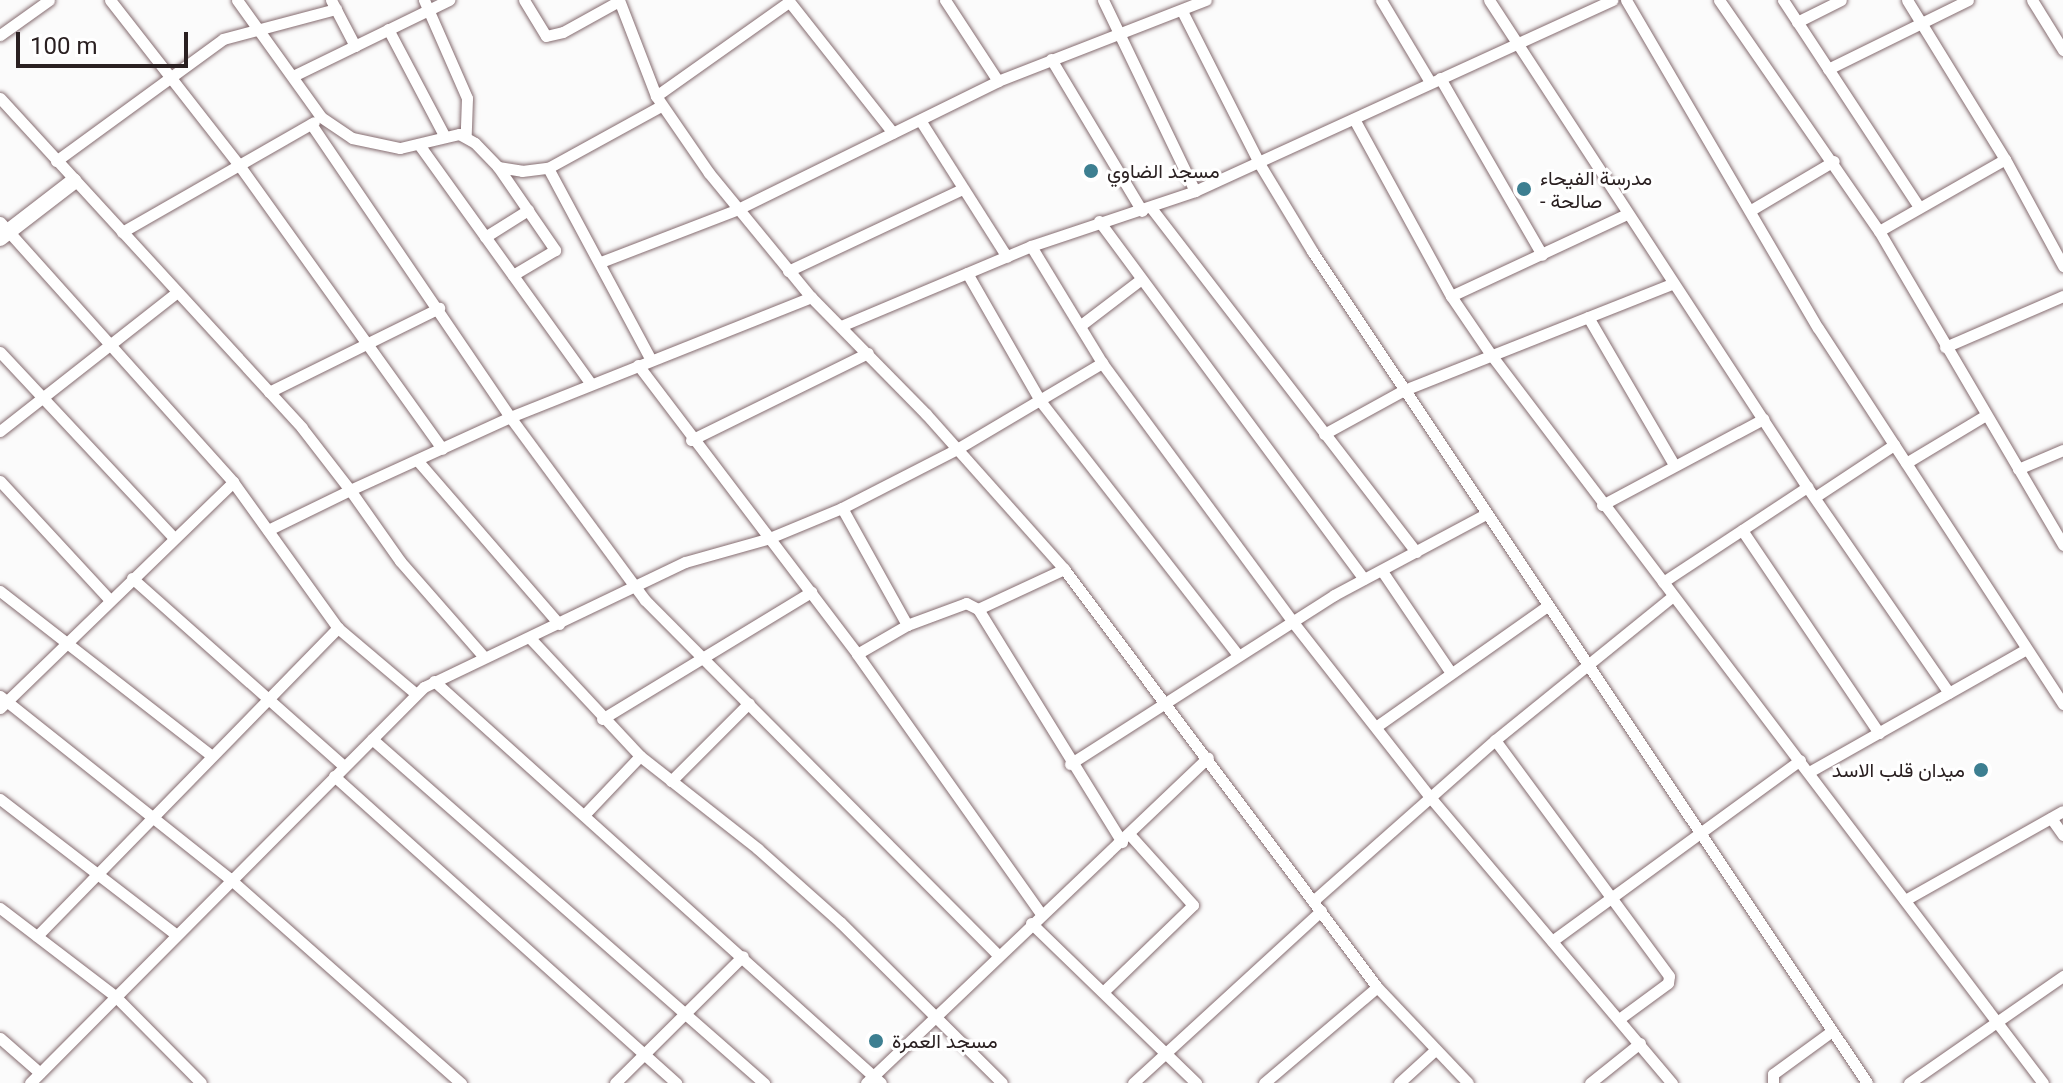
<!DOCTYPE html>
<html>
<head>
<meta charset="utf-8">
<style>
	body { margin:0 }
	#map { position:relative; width:2063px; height:1083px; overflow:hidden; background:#fbfbfb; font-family:Roboto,Vazirmatn,sans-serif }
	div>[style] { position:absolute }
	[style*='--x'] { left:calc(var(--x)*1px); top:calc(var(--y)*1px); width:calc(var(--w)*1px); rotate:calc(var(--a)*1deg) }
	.roads { filter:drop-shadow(0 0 2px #856c70) drop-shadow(0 0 2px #856c70) }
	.street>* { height:11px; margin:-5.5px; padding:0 5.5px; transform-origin:5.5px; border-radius:5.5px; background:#fff }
	.secondary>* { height:16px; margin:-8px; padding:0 8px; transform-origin:8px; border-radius:8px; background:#fff }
	.dots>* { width:22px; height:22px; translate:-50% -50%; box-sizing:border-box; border:4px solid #fff; border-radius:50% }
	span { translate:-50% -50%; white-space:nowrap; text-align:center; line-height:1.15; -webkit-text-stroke:6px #fff; paint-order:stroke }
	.poi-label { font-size:20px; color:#2a2021 }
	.left { translate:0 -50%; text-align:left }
	.right { translate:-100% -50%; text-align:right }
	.scale { position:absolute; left:16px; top:32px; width:172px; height:36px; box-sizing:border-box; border:4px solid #2a2021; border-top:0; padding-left:10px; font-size:24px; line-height:28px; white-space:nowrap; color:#2a2021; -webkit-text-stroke:6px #fff; paint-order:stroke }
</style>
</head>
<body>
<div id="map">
	<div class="roads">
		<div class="street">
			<div style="--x:110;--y:0;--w:209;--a:52"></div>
			<div style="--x:239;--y:165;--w:349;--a:54.4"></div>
			<div style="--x:237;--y:0;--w:144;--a:54.3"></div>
			<div style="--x:321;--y:117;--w:37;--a:34"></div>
			<div style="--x:352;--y:138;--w:49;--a:11.8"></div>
			<div style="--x:400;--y:148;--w:61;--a:-13.3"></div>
			<div style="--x:459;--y:134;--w:18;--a:29"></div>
			<div style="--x:475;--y:143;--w:33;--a:46"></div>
			<div style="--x:498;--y:167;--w:101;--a:55.5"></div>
			<div style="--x:555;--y:250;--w:49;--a:149.2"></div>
			<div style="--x:331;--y:0;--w:52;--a:62.4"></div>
			<div style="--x:424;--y:0;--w:107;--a:66.3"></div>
			<div style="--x:467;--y:98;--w:38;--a:92"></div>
			<div style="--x:524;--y:0;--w:42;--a:58.6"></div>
			<div style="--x:546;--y:36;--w:17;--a:-13"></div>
			<div style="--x:563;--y:32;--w:64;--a:-29"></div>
			<div style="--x:619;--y:0;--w:103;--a:68.9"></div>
			<div style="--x:656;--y:96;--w:93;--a:55.5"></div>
			<div style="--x:709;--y:173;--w:161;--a:50.6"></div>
			<div style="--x:811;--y:297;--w:164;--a:45.5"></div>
			<div style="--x:926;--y:414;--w:208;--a:48.3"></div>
			<div style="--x:1064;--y:569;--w:522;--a:53.17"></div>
			<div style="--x:1377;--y:987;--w:132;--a:46.5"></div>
			<div style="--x:788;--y:0;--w:169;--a:51.7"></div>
			<div style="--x:945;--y:0;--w:97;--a:56.8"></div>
			<div style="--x:1103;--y:0;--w:212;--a:64.3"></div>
			<div style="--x:1381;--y:0;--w:96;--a:59.1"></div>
			<div style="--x:1489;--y:0;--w:582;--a:56.86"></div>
			<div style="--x:1807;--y:487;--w:250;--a:55.4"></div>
			<div style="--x:1626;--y:0;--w:380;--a:59.7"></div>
			<div style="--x:1818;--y:328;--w:449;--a:56.9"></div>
			<div style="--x:1719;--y:0;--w:281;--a:55.3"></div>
			<div style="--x:1879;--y:231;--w:364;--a:59.6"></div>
			<div style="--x:1783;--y:0;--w:248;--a:56.7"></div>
			<div style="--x:1907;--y:0;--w:187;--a:58.4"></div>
			<div style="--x:2005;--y:159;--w:122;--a:61.5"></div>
			<div style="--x:2032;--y:0;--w:59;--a:58.2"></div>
			<div style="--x:1182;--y:11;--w:170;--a:63.1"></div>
			<div style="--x:1259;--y:163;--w:103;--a:58.9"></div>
			<div style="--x:1312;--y:251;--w:1000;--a:56.29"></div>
			<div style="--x:1797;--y:22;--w:49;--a:-26.6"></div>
			<div style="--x:388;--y:29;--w:122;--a:62.2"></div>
			<div style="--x:0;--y:35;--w:60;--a:-35.5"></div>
			<div style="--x:1051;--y:59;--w:177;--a:59.1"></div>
			<div style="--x:1828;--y:69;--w:156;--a:-26.2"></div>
			<div style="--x:293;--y:76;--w:174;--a:-26"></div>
			<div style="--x:1440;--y:78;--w:204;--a:60"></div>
			<div style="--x:656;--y:96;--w:163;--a:-35.3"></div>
			<div style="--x:0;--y:98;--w:447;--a:47.5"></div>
			<div style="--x:302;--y:428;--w:78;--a:52.3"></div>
			<div style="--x:350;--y:490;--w:176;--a:-24.5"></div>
			<div style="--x:510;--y:417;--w:324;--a:-21.7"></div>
			<div style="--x:1354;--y:119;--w:202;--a:61.3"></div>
			<div style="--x:1451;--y:296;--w:73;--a:55.7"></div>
			<div style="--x:1492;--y:356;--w:912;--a:52.84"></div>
			<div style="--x:920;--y:120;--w:162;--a:57.6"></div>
			<div style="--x:311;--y:124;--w:354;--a:55.8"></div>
			<div style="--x:510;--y:417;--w:227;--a:53.6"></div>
			<div style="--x:645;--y:600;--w:501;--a:45.16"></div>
			<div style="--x:420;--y:146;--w:293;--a:54.3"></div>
			<div style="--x:56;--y:161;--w:207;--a:-36.1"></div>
			<div style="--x:223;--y:39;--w:117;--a:-14.9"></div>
			<div style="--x:498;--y:167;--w:24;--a:9"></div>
			<div style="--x:522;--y:171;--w:26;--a:-7"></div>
			<div style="--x:548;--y:168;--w:129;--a:-28.8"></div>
			<div style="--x:548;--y:168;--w:218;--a:61.8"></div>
			<div style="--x:1152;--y:209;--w:433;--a:52.4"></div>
			<div style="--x:1751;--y:210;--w:96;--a:-30.6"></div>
			<div style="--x:1099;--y:221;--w:445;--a:53.5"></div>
			<div style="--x:0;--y:222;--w:349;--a:48.1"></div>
			<div style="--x:233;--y:482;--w:180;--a:54.3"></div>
			<div style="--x:338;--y:628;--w:102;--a:40.2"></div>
			<div style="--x:1879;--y:231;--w:145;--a:-29.7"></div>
			<div style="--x:122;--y:232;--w:221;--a:-29.8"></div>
			<div style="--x:485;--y:237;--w:51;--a:-32.1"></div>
			<div style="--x:1031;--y:246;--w:137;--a:58.7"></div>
			<div style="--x:1102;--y:363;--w:320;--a:53.6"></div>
			<div style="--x:1292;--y:621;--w:224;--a:51.9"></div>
			<div style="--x:1430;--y:797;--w:375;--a:49.8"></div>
			<div style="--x:601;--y:262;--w:147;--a:-21.1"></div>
			<div style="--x:738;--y:209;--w:290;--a:-26.2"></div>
			<div style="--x:998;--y:81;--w:223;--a:-21.3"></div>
			<div style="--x:788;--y:271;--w:192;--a:-25.2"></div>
			<div style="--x:967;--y:273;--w:149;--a:60.2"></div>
			<div style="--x:1041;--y:402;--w:321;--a:52.1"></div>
			<div style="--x:1451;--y:296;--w:194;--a:-25"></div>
			<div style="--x:1588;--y:317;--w:171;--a:59.8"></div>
			<div style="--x:1081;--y:325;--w:74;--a:-37.3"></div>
			<div style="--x:841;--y:326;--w:206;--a:-22.8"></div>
			<div style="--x:1031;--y:246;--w:173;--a:-18.5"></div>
			<div style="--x:1195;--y:191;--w:459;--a:-24.6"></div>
			<div style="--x:1945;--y:347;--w:129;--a:-23.4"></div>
			<div style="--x:0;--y:352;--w:253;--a:46.9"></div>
			<div style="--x:638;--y:365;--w:363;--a:52.8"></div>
			<div style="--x:857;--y:654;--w:319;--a:54.7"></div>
			<div style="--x:269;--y:392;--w:190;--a:-26.3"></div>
			<div style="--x:0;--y:431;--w:225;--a:-38.1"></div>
			<div style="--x:1324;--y:434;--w:91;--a:-28.8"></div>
			<div style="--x:1404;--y:390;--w:288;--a:-21.6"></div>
			<div style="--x:691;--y:440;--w:197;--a:-26.2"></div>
			<div style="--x:417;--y:460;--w:217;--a:49.1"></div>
			<div style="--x:1906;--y:463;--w:93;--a:-31"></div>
			<div style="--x:2018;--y:469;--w:49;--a:-22.9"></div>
			<div style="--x:0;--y:481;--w:162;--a:47.3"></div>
			<div style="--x:1815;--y:497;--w:95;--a:-33.4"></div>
			<div style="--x:1602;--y:505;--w:183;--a:-28.1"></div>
			<div style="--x:842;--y:508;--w:134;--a:60.9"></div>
			<div style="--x:268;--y:530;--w:91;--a:-26"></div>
			<div style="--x:350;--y:490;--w:87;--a:54.8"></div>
			<div style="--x:400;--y:561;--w:128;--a:48.8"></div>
			<div style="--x:1742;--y:530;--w:245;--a:56"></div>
			<div style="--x:1382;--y:571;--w:123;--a:55.9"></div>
			<div style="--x:132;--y:578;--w:283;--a:41.6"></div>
			<div style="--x:1663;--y:582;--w:173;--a:-33.4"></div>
			<div style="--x:0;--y:591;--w:267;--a:37.9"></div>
			<div style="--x:978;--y:609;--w:274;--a:58.3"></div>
			<div style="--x:530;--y:638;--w:161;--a:47"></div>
			<div style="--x:640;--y:756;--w:150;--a:38.2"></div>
			<div style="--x:758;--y:849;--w:110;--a:41.7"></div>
			<div style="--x:840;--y:922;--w:228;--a:44.8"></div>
			<div style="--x:857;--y:654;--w:58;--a:-30.1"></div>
			<div style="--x:907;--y:625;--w:63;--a:-20.4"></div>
			<div style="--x:966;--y:603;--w:13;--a:27"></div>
			<div style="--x:978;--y:609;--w:95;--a:-24.9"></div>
			<div style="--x:434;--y:681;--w:601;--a:41.97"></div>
			<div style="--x:0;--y:696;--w:293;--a:38.5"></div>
			<div style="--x:229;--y:878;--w:310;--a:41.5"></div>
			<div style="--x:0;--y:708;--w:325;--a:-44.1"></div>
			<div style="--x:602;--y:719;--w:245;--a:-31.3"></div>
			<div style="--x:1377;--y:726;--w:207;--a:-35.2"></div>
			<div style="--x:372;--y:739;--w:522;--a:41.27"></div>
			<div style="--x:1495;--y:740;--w:293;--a:53.6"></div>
			<div style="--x:1669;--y:976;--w:7;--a:98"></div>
			<div style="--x:1668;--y:983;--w:61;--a:143.7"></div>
			<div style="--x:1070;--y:764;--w:313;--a:-32.6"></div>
			<div style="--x:1334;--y:595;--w:170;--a:-28.1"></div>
			<div style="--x:1809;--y:772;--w:248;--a:-29.5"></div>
			<div style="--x:334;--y:776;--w:460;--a:41.9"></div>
			<div style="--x:671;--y:781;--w:110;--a:-45"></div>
			<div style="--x:0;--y:799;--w:221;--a:37.6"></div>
			<div style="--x:585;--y:814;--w:80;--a:-46.5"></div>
			<div style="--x:2051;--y:818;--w:21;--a:55"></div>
			<div style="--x:1905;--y:900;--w:181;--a:-29.4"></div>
			<div style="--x:1313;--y:901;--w:243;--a:-41.5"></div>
			<div style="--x:1495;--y:740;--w:229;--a:-39"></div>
			<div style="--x:0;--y:908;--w:145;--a:37.4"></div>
			<div style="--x:115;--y:996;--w:122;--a:45.3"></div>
			<div style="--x:1031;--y:923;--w:230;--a:44.1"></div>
			<div style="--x:37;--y:936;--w:431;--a:-45.7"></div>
			<div style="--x:1552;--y:941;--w:307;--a:-36.1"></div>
			<div style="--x:1103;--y:992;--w:125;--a:-44"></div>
			<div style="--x:1193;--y:905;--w:94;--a:-132"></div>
			<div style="--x:0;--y:1038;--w:53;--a:41.2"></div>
			<div style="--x:30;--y:1083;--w:559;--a:-45.15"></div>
			<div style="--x:424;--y:687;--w:289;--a:-25.6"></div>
			<div style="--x:685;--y:562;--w:85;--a:-15.7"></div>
			<div style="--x:767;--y:539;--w:81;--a:-22.5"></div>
			<div style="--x:842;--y:508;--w:129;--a:-27.2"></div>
			<div style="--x:957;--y:449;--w:169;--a:-30.7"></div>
			<div style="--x:615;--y:1083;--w:180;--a:-44.8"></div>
			<div style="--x:866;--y:1083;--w:472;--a:-43.6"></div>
			<div style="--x:1133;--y:1083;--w:255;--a:-42.5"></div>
			<div style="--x:1264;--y:1083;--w:148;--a:-40.3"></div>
			<div style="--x:1399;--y:1083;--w:47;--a:-42.4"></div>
			<div style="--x:1590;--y:1083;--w:64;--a:-38.7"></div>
			<div style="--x:1773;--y:1083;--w:9;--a:-90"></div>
			<div style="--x:1773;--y:1074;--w:73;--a:-36.1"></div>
			<div style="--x:1909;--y:1083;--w:188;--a:-34.8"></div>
		</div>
		<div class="secondary">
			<div style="--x:0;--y:238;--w:93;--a:-37.6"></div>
		</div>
	</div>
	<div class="dots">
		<div style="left:1091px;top:171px;background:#3d7f91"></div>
		<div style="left:1524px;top:189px;background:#3d7f91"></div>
		<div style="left:1981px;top:770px;background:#3d7f91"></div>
		<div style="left:876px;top:1041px;background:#3d7f91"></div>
	</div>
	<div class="poi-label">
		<span class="left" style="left:1107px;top:171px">مسجد الضاوي</span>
		<span class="left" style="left:1540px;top:190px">مدرسة الفيحاء<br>- صالحة</span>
		<span class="right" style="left:1965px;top:770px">ميدان قلب الاسد</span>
		<span class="left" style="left:892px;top:1041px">مسجد العمرة</span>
	</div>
	<div class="scale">100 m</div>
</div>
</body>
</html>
